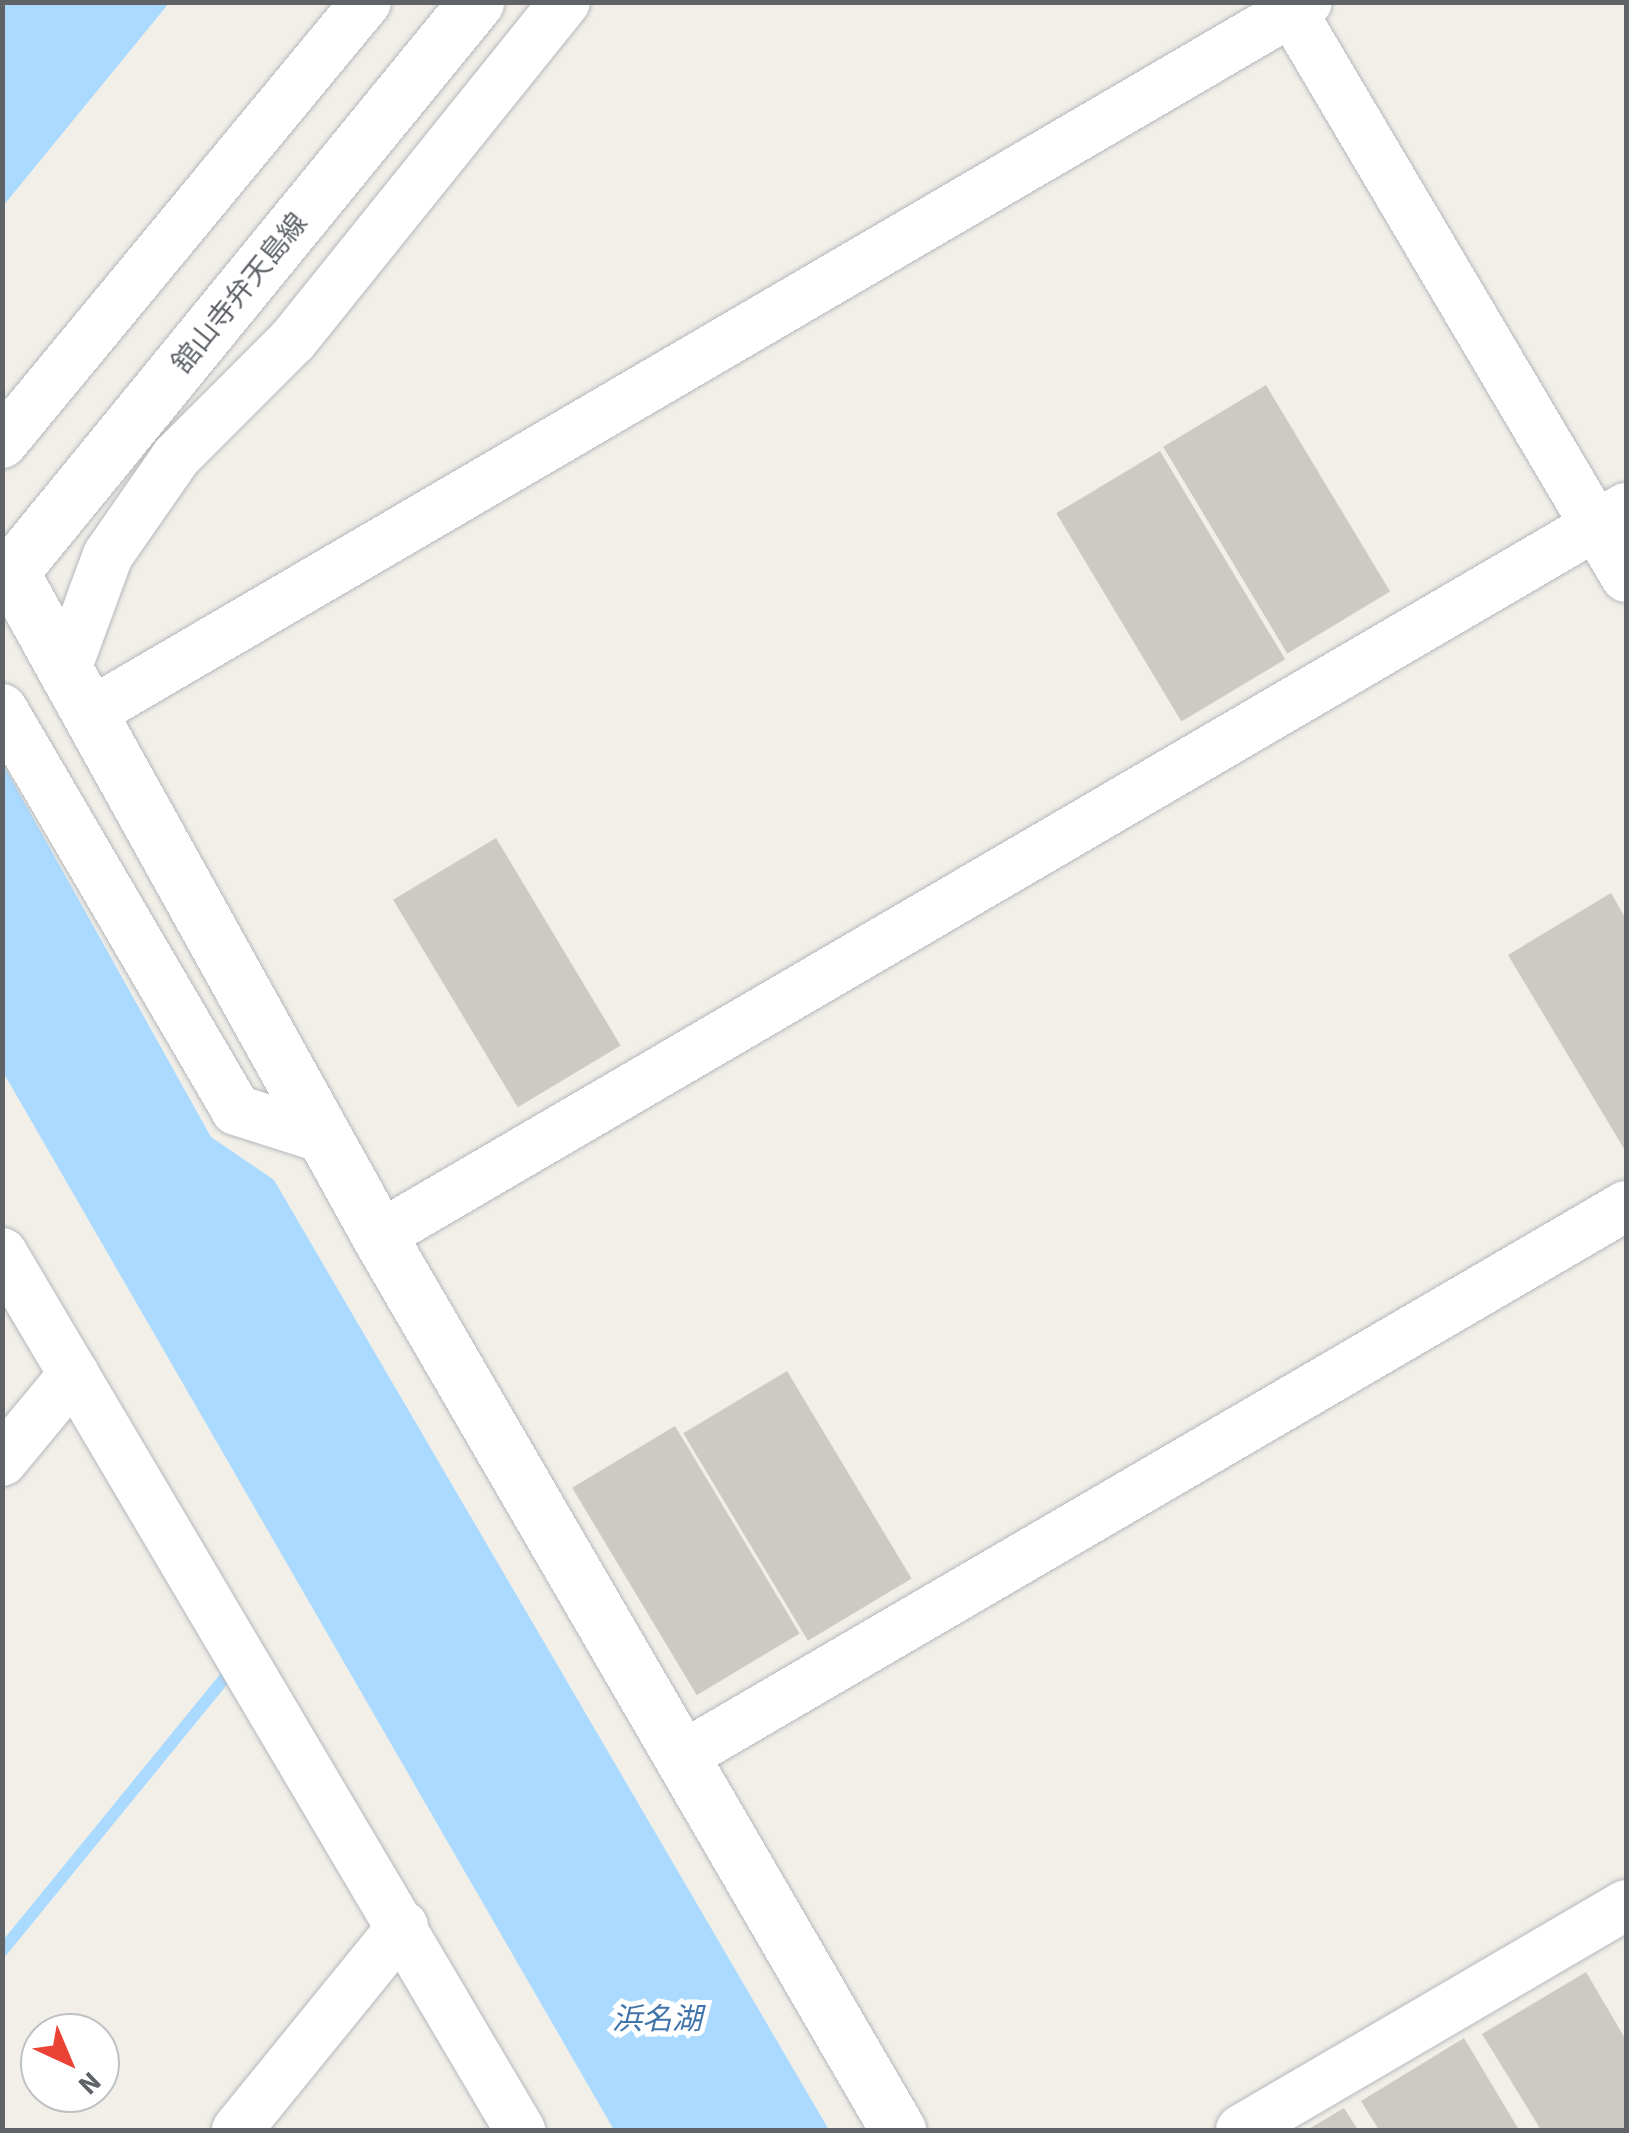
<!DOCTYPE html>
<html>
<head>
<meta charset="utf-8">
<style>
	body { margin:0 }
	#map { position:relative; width:1629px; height:2133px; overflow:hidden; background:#f1efe8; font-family:"Source Sans 3","Noto Sans JP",sans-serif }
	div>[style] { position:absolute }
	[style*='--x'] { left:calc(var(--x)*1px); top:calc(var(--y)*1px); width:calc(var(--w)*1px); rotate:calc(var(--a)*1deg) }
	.water>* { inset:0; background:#aadaff }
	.stream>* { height:12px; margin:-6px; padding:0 6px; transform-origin:6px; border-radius:6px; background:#aadaff }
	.building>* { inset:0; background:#cccac5; transform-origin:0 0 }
	.roads { filter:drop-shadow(0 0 2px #b5b8bc) drop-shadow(0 0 2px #b5b8bc) }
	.street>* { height:50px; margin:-25px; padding:0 25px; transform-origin:25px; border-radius:25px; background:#fff }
	.secondary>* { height:55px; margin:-27.5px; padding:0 27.5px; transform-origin:27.5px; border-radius:27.5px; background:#fff }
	span { translate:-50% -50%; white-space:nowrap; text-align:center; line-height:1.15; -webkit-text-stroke:10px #fff; paint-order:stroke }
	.street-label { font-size:28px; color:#5f6368 }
	.water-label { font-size:30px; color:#4174aa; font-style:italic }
	.frame { position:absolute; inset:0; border:5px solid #5f6368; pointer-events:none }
	.north { position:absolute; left:20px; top:2013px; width:100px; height:100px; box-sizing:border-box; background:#fff; border:2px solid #bfc1c3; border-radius:50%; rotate:136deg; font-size:28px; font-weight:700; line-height:40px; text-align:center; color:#5f6368 }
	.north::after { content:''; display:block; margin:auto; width:35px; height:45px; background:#ea4335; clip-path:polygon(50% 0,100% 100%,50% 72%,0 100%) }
</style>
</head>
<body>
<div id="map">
	<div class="water">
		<div style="clip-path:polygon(3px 2px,169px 3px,3px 206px,2px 3px)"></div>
		<div style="clip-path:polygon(3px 764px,211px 1137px,274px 1180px,829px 2130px,614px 2130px,3px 1072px)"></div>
	</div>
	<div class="stream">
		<div style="--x:2;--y:1951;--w:364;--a:-50.8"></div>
	</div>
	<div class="building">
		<div style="left:1266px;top:385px;width:241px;height:120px;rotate:59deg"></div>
		<div style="left:1160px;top:451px;width:243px;height:121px;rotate:59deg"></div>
		<div style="left:496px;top:838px;width:242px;height:120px;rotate:59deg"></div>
		<div style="clip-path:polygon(1611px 893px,1626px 919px,1626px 1152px,1508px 955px)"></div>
		<div style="left:787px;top:1371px;width:242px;height:121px;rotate:59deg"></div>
		<div style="left:675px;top:1426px;width:242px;height:120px;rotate:59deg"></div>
		<div style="clip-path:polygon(1586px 1972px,1626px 2040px,1626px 2130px,1541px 2130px,1482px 2034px)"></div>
		<div style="clip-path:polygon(1464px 2038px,1519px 2130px,1379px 2130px,1361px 2101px)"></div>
		<div style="clip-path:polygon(1344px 2108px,1358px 2130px,1307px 2130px)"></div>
	</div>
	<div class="roads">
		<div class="street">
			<div style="--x:1286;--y:2;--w:668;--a:59.4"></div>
			<div style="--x:2;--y:443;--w:572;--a:-50.46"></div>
			<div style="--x:66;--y:669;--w:121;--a:-69.8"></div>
			<div style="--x:108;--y:555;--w:119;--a:-55.2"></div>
			<div style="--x:176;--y:457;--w:165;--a:-45"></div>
			<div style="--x:293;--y:340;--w:434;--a:-51.2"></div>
			<div style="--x:2;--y:709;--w:464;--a:59.7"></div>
			<div style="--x:236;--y:1110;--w:96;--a:17.7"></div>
			<div style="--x:90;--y:713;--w:1409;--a:-30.29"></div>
			<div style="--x:379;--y:1236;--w:1444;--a:-30.28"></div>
			<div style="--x:2;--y:1253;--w:1019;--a:59.43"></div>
			<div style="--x:2;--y:1461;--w:113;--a:-50.4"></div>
			<div style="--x:681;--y:1757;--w:1094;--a:-30.25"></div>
			<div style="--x:237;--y:2130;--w:263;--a:-50.9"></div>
			<div style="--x:1241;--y:2130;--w:446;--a:-30.3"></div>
		</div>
		<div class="secondary">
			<div style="--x:11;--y:572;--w:759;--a:61"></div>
			<div style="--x:379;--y:1236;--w:1034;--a:59.86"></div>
			<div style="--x:2;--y:583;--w:750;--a:-50.79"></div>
		</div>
	</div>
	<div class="street-label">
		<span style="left:240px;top:293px;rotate:-51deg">舘山寺弁天島線</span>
	</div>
	<div class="water-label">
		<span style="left:657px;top:2020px">浜名湖</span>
	</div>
	<div class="frame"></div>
	<div class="north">N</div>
</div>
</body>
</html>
